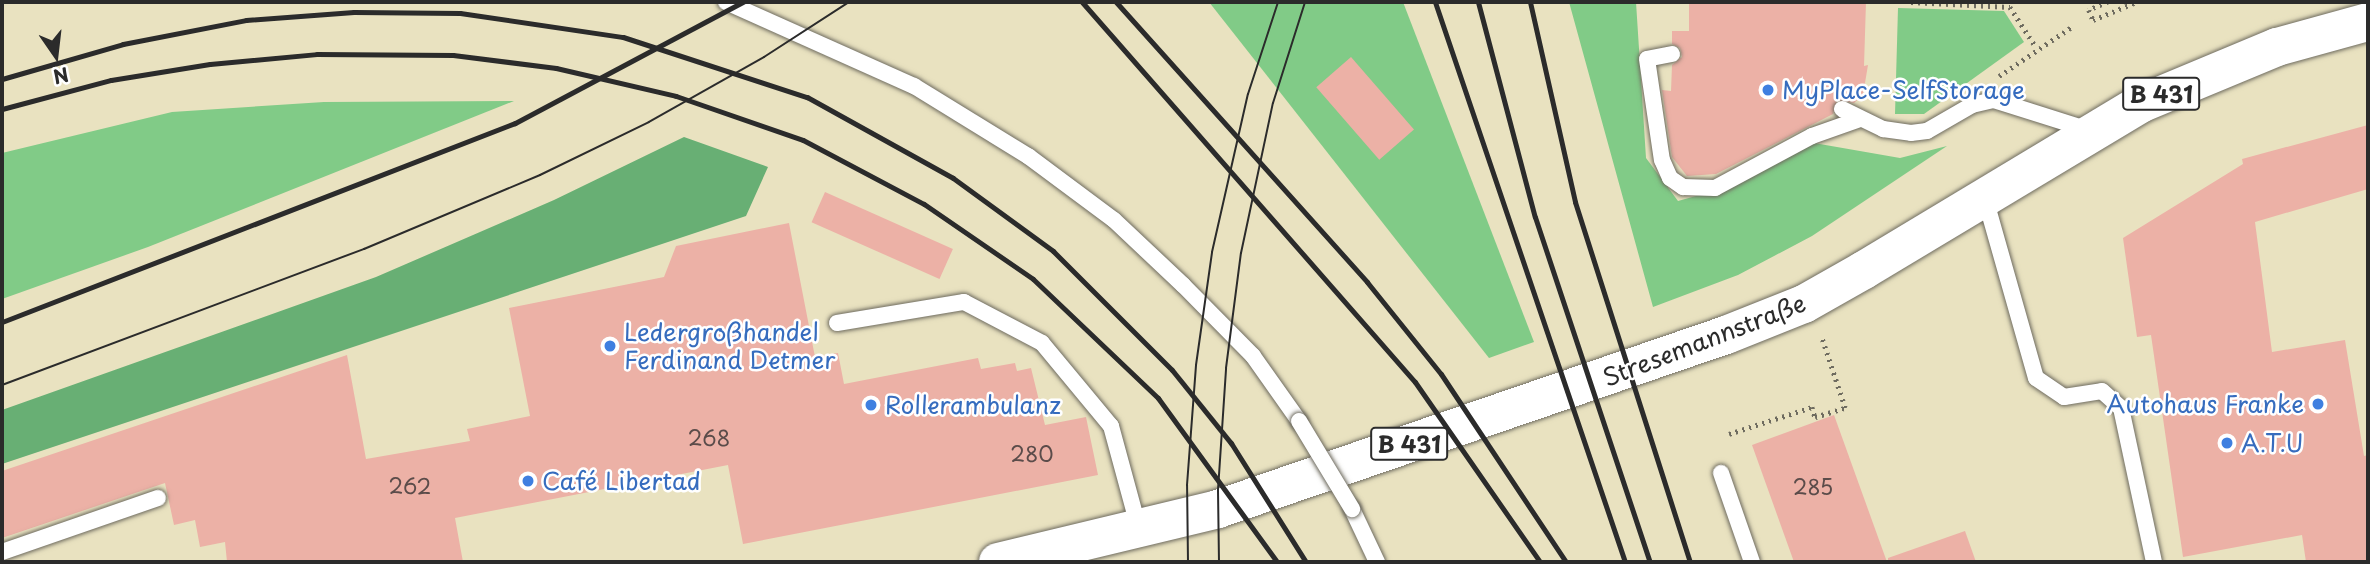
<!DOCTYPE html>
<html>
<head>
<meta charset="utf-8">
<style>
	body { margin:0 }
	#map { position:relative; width:2370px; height:564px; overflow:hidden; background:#e9e2c0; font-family:"Playpen Sans",sans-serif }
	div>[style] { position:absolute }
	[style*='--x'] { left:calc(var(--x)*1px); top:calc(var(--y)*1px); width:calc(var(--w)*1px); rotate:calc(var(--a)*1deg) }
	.green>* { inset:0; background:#81cb87 }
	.forest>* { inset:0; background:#68af74 }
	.building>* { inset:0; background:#ecb1a6; transform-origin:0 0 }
	.path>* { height:4.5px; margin-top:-2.25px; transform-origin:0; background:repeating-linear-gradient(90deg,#6e6b5f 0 2px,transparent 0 7px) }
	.roads { filter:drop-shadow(0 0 2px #6e6b5f) drop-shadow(0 0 2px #6e6b5f) }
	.service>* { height:16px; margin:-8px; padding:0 8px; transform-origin:8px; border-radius:8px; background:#fff }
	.primary>* { height:38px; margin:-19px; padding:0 19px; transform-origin:19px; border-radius:19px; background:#fff }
	.tram>* { height:2px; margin:-1px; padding:0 1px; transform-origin:1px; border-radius:1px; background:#2b2b2b }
	.rail>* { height:5px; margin:-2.5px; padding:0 2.5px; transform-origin:2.5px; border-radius:2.5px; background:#2b2b2b }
	.bridges { filter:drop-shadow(0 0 2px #6e6b5f) drop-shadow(0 0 2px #6e6b5f) }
	.service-bridge>* { height:16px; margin:-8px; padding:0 8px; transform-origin:8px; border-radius:8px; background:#fff }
	.dots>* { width:19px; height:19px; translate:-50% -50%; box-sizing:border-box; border:4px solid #fff; border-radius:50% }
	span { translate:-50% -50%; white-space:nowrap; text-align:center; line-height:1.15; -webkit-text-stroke:5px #fff; paint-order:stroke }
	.number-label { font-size:21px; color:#5b4c4a }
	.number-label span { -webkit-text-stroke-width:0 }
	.shield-label span { padding:2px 5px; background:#fff; border:2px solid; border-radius:5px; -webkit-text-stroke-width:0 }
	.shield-label { font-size:23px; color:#2b2b2b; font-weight:700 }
	.shop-label { font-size:24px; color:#366cbe }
	.left { translate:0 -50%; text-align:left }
	.right { translate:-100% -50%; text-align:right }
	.street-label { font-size:24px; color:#2b2b2b }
	.frame { position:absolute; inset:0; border:4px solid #2b2b2b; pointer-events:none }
	.north { position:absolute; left:21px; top:21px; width:70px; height:70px; -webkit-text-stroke:5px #fff; paint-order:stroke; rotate:166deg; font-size:19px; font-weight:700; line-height:28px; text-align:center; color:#2b2b2b }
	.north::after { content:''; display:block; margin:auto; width:24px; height:32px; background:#2b2b2b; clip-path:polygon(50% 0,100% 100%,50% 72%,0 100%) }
</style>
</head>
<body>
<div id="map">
	<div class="green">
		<div style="clip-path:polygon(1209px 2px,1403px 2px,1534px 342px,1489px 358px)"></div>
		<div style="clip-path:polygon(1569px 2px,1636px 2px,1646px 158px,1678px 201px,1735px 185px,1814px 143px,1900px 158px,1947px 146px,1812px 236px,1738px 275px,1653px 307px)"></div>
		<div style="clip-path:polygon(1898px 8px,2004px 11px,2024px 42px,1924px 114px,1895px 114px)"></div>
		<div style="clip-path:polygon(514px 101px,148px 247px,2px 299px,2px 153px,172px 112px,324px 102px)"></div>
	</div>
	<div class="forest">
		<div style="clip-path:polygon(684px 137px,768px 167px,746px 216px,2px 464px,2px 410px,376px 277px,554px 200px)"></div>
	</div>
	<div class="building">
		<div style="clip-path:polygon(1689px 2px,1866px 2px,1864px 66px,1868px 65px,1863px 95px,1854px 103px,1837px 100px,1833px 114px,1716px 174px,1687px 176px,1672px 157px,1662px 90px,1671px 91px,1672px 65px,1682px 57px,1680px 48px,1672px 44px,1672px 31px,1689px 31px)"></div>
		<div style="left:1351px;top:57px;width:96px;height:46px;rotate:49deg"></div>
		<div style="clip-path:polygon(2368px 125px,2368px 189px,2255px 222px,2272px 352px,2345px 340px,2364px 456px,2368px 455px,2368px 562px,2306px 562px,2302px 535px,2183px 557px,2151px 335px,2137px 337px,2123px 238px,2243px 164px,2242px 159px)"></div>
		<div style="left:825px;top:192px;width:140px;height:33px;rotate:24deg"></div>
		<div style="clip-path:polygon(789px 223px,815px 357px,838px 353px,844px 384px,978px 358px,981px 369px,1015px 363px,1017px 371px,1031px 368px,1045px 425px,1086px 417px,1098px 475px,743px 544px,728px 465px,455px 518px,463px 562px,227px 562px,225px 542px,200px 547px,195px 520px,174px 525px,165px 483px,2px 538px,2px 471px,347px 355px,366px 459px,470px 441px,467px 429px,530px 416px,509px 308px,664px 277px,676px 246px)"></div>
		<div style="clip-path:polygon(1834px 415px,1887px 562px,1794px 562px,1752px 445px)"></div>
		<div style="clip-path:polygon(1965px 531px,1976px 562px,1888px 562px,1888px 558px)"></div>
	</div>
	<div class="path">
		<div style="--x:1911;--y:2;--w:99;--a:2.9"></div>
		<div style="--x:2010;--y:7;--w:48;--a:57"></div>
		<div style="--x:2108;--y:2;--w:21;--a:157"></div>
		<div style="--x:2089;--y:10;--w:11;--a:68"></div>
		<div style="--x:2093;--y:20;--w:47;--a:-22.7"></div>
		<div style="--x:1999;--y:76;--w:89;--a:-34"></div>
		<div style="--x:1729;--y:434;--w:87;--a:-18"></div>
		<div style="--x:1812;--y:407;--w:10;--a:73"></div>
		<div style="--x:1815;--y:417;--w:31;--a:-17"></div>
		<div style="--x:1845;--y:408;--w:76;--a:-108.4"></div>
	</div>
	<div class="roads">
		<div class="service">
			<div style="--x:726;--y:2;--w:206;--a:24.1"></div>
			<div style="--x:914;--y:86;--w:134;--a:31.6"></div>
			<div style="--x:1028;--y:156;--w:107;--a:36.7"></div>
			<div style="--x:1114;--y:220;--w:95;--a:43.3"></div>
			<div style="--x:1183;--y:285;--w:100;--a:45.4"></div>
			<div style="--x:1253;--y:356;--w:80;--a:54.7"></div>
			<div style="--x:1672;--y:54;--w:25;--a:169"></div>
			<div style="--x:1647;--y:59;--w:102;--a:81.6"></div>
			<div style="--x:1662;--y:160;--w:20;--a:66"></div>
			<div style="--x:1670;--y:178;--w:16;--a:35"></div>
			<div style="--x:1683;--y:187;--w:32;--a:2"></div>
			<div style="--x:1715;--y:188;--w:110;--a:-28.2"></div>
			<div style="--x:1812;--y:136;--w:51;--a:-19.5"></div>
			<div style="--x:1842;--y:109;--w:46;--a:26"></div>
			<div style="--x:1883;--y:129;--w:28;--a:8"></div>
			<div style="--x:1911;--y:133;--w:16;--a:-7"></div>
			<div style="--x:1927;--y:131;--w:52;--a:-30"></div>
			<div style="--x:1972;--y:105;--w:23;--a:-13"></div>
			<div style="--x:1994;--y:100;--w:100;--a:17.5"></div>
			<div style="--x:1985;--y:198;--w:187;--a:74.2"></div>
			<div style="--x:2036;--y:378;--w:34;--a:34"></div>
			<div style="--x:2064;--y:397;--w:38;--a:-9"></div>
			<div style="--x:2102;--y:391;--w:25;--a:42"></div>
			<div style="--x:2121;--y:408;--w:157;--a:77.9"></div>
			<div style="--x:837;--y:323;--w:129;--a:-9.4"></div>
			<div style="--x:964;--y:302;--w:88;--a:27.7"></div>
			<div style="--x:1042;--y:343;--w:108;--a:50.3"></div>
			<div style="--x:1111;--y:426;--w:107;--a:74.8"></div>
			<div style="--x:1721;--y:473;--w:94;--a:70.8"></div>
			<div style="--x:1352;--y:509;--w:59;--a:64.7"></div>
			<div style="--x:2;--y:552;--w:165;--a:-19.1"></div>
		</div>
		<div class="primary">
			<div style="--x:998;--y:562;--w:226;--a:-13.5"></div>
			<div style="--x:1218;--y:509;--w:537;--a:-18.91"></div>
			<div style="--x:1726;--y:335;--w:84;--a:-21.7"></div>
			<div style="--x:1804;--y:304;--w:69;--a:-29.5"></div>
			<div style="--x:1864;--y:270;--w:322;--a:-31"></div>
			<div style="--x:2140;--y:104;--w:148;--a:-22.6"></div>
			<div style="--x:2277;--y:47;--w:94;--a:-15.4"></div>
		</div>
	</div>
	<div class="tram">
		<div style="--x:2;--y:385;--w:387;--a:-20.6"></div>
		<div style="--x:364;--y:249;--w:191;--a:-22.8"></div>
		<div style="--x:540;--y:175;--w:121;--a:-25.9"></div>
		<div style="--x:649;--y:122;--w:132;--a:-29.5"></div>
		<div style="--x:764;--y:57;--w:101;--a:-32.9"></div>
		<div style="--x:1188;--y:562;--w:77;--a:-90.7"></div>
		<div style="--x:1187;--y:485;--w:120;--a:-85.7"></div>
		<div style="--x:1196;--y:365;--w:114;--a:-81.9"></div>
		<div style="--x:1212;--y:252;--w:162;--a:-77.2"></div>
		<div style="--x:1248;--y:94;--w:97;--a:-71.9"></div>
		<div style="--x:1219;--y:562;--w:72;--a:-90.8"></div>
		<div style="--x:1218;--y:490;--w:122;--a:-86.2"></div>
		<div style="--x:1226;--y:368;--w:116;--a:-82.6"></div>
		<div style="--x:1241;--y:253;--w:153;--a:-78"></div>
		<div style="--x:1273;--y:103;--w:106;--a:-72.4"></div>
	</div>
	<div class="rail">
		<div style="--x:1082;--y:2;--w:505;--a:48.77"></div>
		<div style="--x:1415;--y:382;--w:219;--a:55.2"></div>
		<div style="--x:1116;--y:2;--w:376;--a:48.1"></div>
		<div style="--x:1367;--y:282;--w:118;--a:51.2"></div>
		<div style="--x:1441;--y:374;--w:226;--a:56.4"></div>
		<div style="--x:1435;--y:2;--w:591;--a:71.26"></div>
		<div style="--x:1478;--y:2;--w:222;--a:75.2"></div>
		<div style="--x:1535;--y:217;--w:364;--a:71.6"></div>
		<div style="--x:1530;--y:2;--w:205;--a:77.3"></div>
		<div style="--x:1575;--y:202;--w:378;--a:72.3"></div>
		<div style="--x:2;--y:79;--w:126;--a:-16.1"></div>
		<div style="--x:123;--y:44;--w:125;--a:-11"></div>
		<div style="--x:246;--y:20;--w:108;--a:-4.2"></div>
		<div style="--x:354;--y:12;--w:106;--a:0.5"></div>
		<div style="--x:460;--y:13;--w:165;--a:8.4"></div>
		<div style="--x:623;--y:37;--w:194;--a:18.1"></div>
		<div style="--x:807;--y:97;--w:167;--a:29"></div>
		<div style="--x:953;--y:178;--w:124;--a:36.1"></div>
		<div style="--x:1053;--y:251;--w:168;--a:45"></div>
		<div style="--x:1172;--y:370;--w:94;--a:51.1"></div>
		<div style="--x:1231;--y:443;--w:141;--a:57.8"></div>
		<div style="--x:2;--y:109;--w:113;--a:-14.9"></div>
		<div style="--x:111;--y:80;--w:100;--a:-9.2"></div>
		<div style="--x:210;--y:64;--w:107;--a:-5.3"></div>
		<div style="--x:317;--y:54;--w:136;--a:0.4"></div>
		<div style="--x:453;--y:55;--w:104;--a:7.2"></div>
		<div style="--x:556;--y:68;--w:123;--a:13.1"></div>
		<div style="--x:676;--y:96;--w:134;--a:19.1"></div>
		<div style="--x:803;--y:140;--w:137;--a:27.9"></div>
		<div style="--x:924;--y:204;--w:132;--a:34.5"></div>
		<div style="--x:1033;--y:279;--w:173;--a:43.6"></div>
		<div style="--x:1158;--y:398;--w:203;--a:54"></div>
		<div style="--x:2;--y:322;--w:550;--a:-21.2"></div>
		<div style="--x:515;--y:123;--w:258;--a:-28"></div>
	</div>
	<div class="bridges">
		<div class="service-bridge">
			<div style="--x:1299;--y:421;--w:103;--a:58.9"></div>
		</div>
	</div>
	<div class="dots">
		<div style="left:1768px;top:90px;background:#3f7fe0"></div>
		<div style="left:610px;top:346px;background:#3f7fe0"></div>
		<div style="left:2318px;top:404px;background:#3f7fe0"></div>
		<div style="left:871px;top:405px;background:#3f7fe0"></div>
		<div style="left:2227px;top:443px;background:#3f7fe0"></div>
		<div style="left:528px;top:481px;background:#3f7fe0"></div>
	</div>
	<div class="number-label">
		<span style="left:709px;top:437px">268</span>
		<span style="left:1032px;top:453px">280</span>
		<span style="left:410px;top:485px">262</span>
		<span style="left:1813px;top:486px">285</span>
	</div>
	<div class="shield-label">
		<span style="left:2161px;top:94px">B 431</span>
		<span style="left:1409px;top:444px">B 431</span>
	</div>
	<div class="shop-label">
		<span class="left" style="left:1782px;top:90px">MyPlace-SelfStorage</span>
		<span class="left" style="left:624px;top:346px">Ledergroßhandel<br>Ferdinand Detmer</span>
		<span class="right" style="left:2304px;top:404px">Autohaus Franke</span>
		<span class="left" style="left:885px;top:405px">Rollerambulanz</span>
		<span class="left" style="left:2241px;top:443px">A.T.U</span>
		<span class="left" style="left:542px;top:481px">Café Libertad</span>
	</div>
	<div class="street-label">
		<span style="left:1704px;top:340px;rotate:-21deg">Stresemannstraße</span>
	</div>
	<div class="frame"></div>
	<div class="north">N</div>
</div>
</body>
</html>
